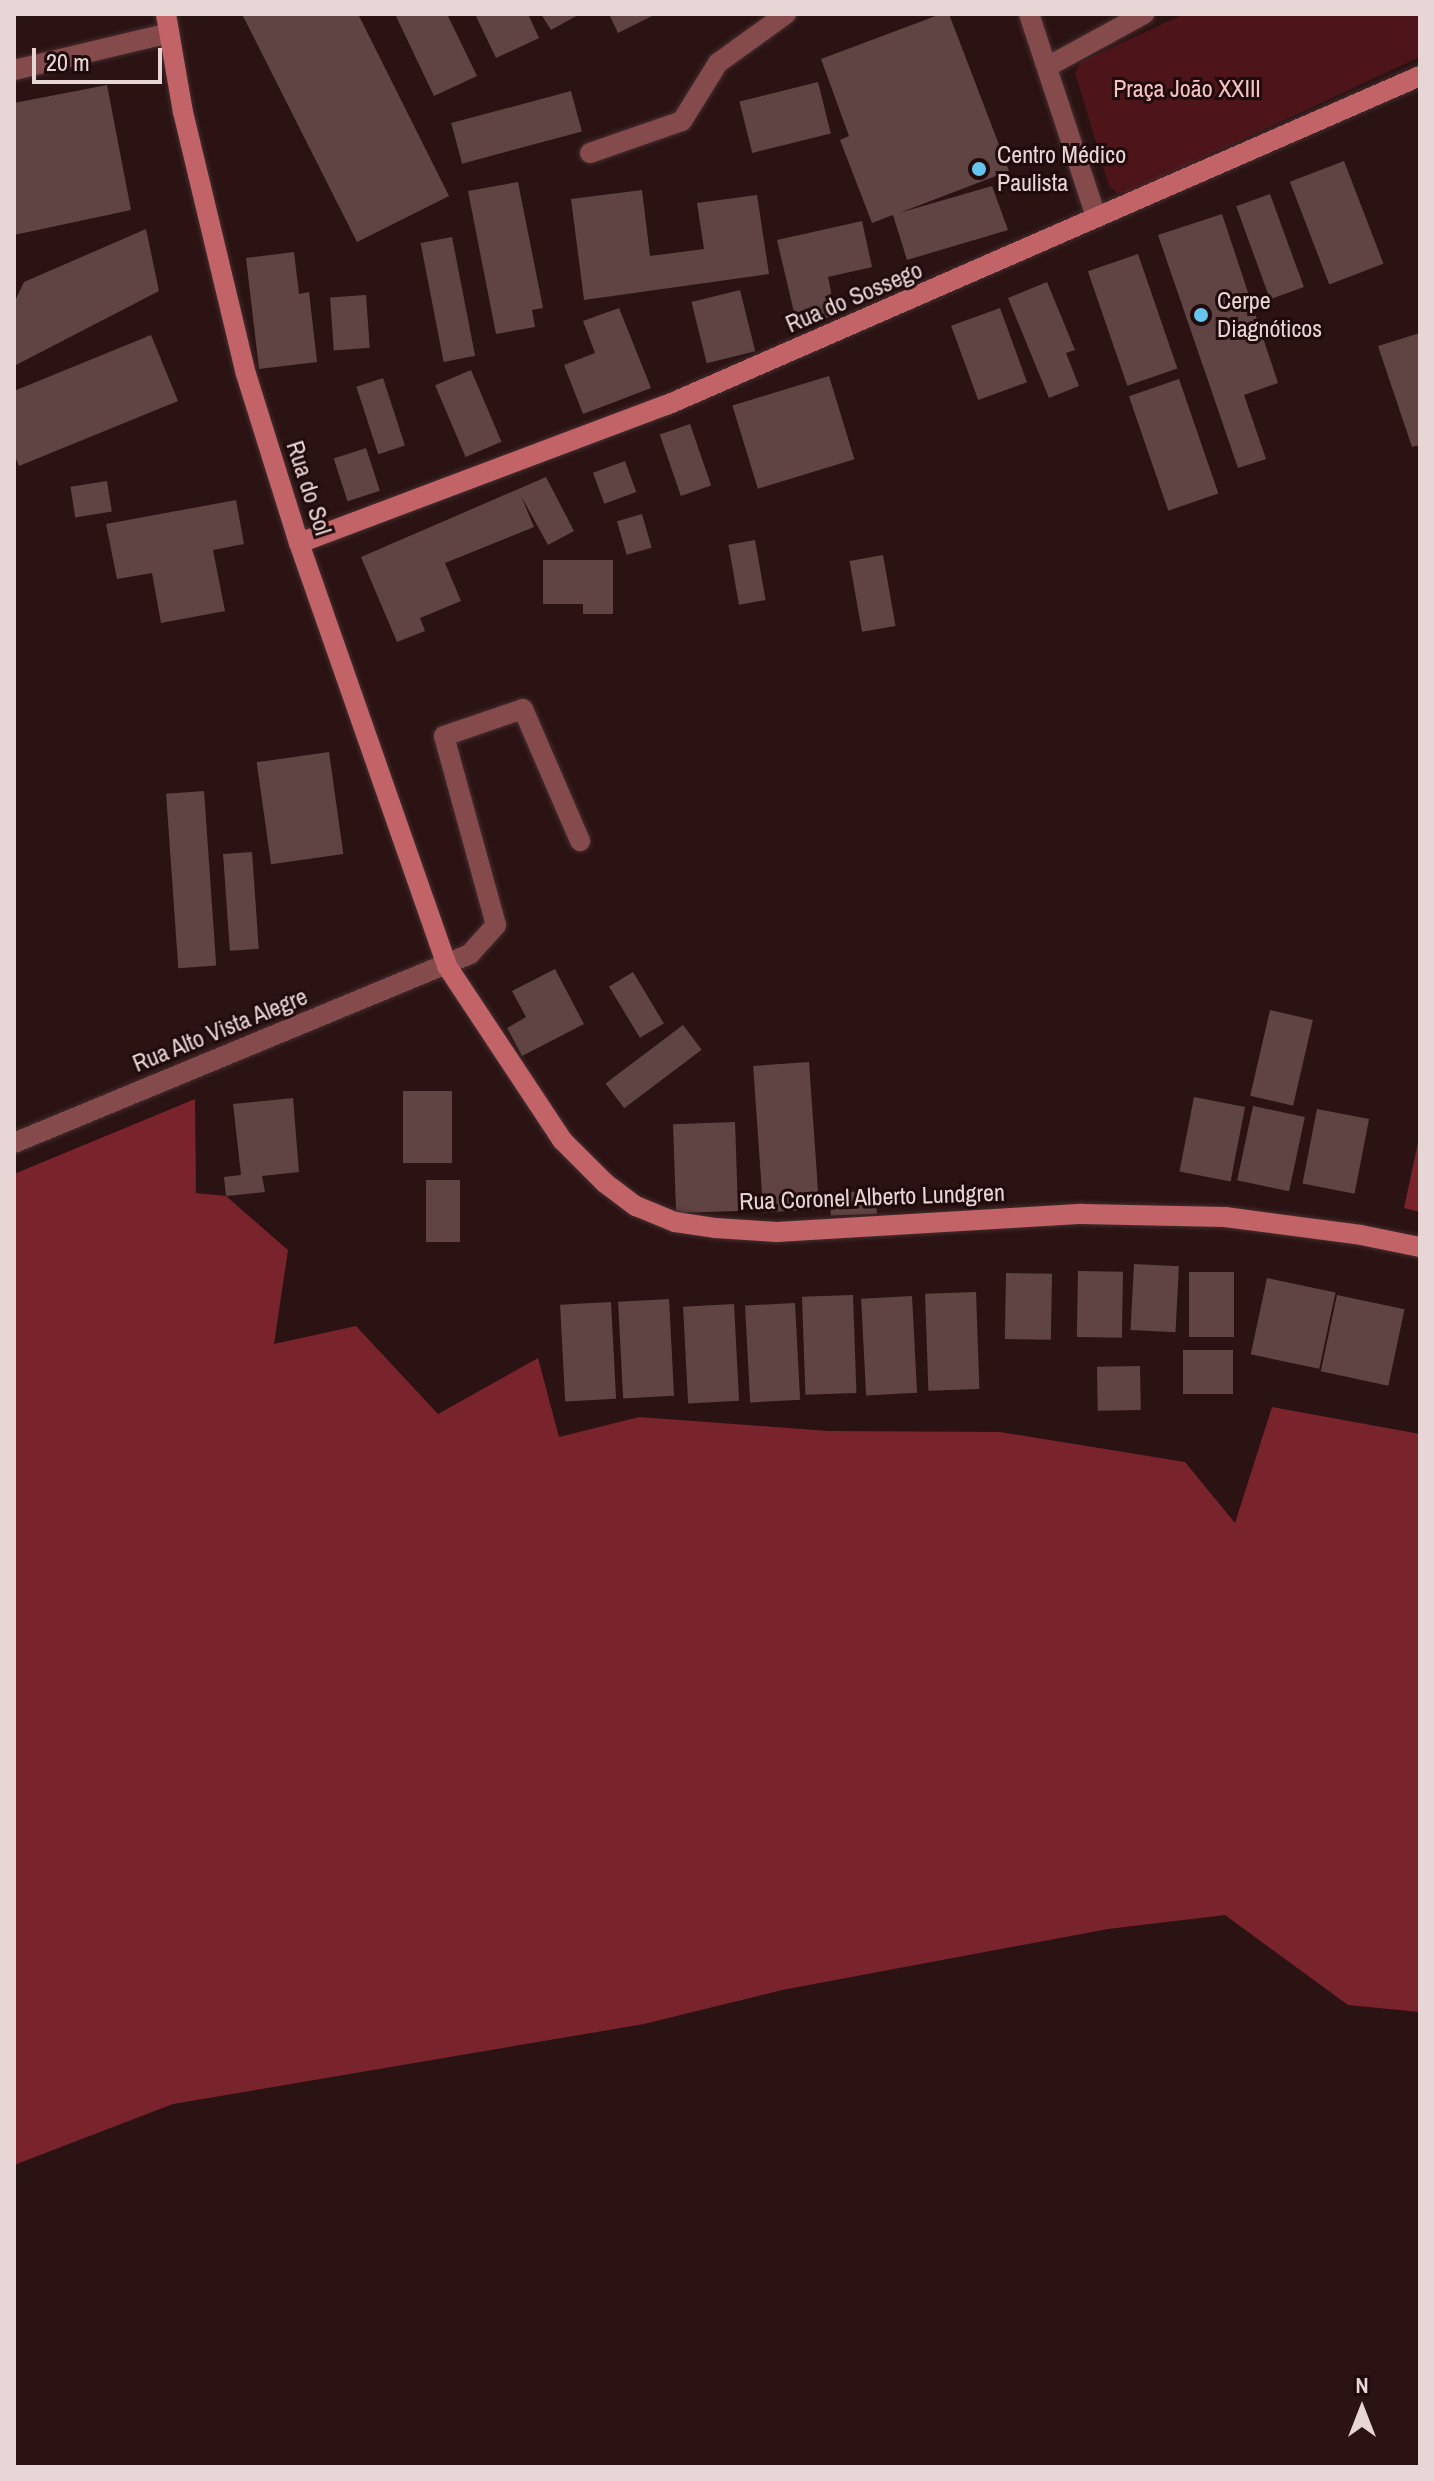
<!DOCTYPE html>
<html>
<head>
<meta charset="utf-8">
<style>
	body { margin:0 }
	#map { position:relative; width:1434px; height:2481px; overflow:hidden; background:#2b1314; font-family:"Archivo Narrow",sans-serif }
	div>[style] { position:absolute }
	[style*='--x'] { left:calc(var(--x)*1px); top:calc(var(--y)*1px); width:calc(var(--w)*1px); rotate:calc(var(--a)*1deg) }
	.green>* { inset:0; background:#4d151a }
	.forest>* { inset:0; background:#79232c }
	.building>* { inset:0; background:#604444; transform-origin:0 0 }
	.roads { filter:drop-shadow(0 0 2px #452e2f) drop-shadow(0 0 2px #452e2f) }
	.lane>* { height:20px; margin:-10px; padding:0 10px; transform-origin:10px; border-radius:10px; background:#854a4b }
	.street>* { height:20px; margin:-10px; padding:0 10px; transform-origin:10px; border-radius:10px; background:#854a4b }
	.secondary>* { height:20px; margin:-10px; padding:0 10px; transform-origin:10px; border-radius:10px; background:#c16367 }
	.dots>* { width:22px; height:22px; translate:-50% -50%; box-sizing:border-box; border:4px solid #200a0b; border-radius:50% }
	span { translate:-50% -50%; white-space:nowrap; text-align:center; line-height:1.15; -webkit-text-stroke:6px #200a0b; paint-order:stroke }
	.park-label { font-size:24px; color:#f6c2c2 }
	.poi-label { font-size:24px; color:#e8d6d6 }
	.left { translate:0 -50%; text-align:left }
	.street-label { font-size:24px; color:#e8d6d6 }
	.frame { position:absolute; inset:0; border:16px solid #e8d6d6; pointer-events:none }
	.north { position:absolute; left:1322px; top:2369px; width:80px; height:80px; -webkit-text-stroke:6px #200a0b; paint-order:stroke; rotate:0deg; font-size:22px; font-weight:700; line-height:32px; text-align:center; color:#e8d6d6 }
	.north::after { content:''; display:block; margin:auto; width:28px; height:36px; background:#e8d6d6; clip-path:polygon(50% 0,100% 100%,50% 72%,0 100%) }
	.scale { position:absolute; left:32px; top:48px; width:130px; height:36px; box-sizing:border-box; border:4px solid #e8d6d6; border-top:0; padding-left:10px; font-size:24px; line-height:28px; white-space:nowrap; color:#e8d6d6; -webkit-text-stroke:6px #200a0b; paint-order:stroke }
</style>
</head>
<body>
<div id="map">
	<div class="green">
		<div style="clip-path:polygon(1184px 14px,1420px 14px,1420px 57px,1129px 192px,1117px 193px,1109px 186px,1075px 72px,1081px 62px)"></div>
	</div>
	<div class="forest">
		<div style="clip-path:polygon(195px 1099px,196px 1193px,226px 1196px,288px 1250px,274px 1344px,356px 1326px,438px 1414px,538px 1358px,559px 1437px,639px 1417px,828px 1431px,1000px 1432px,1185px 1462px,1235px 1523px,1272px 1407px,1420px 1434px,1420px 2012px,1348px 2005px,1225px 1915px,1108px 1929px,782px 1990px,644px 2024px,173px 2104px,14px 2165px,14px 1174px)"></div>
		<div style="clip-path:polygon(1420px 1133px,1420px 1212px,1404px 1208px)"></div>
	</div>
	<div class="building">
		<div style="clip-path:polygon(242px 14px,358px 14px,449px 196px,357px 242px)"></div>
		<div style="clip-path:polygon(395px 14px,447px 14px,477px 76px,434px 96px)"></div>
		<div style="clip-path:polygon(475px 14px,528px 14px,539px 38px,496px 58px)"></div>
		<div style="clip-path:polygon(541px 14px,580px 14px,551px 30px)"></div>
		<div style="clip-path:polygon(609px 14px,656px 14px,618px 33px)"></div>
		<div style="clip-path:polygon(941px 14px,949px 14px,1009px 171px,899px 213px,992px 186px,1008px 230px,907px 260px,893px 215px,872px 223px,840px 140px,849px 136px,821px 59px)"></div>
		<div style="left:818px;top:82px;width:53px;height:81px;rotate:76deg"></div>
		<div style="clip-path:polygon(107px 85px,131px 210px,14px 235px,14px 103px)"></div>
		<div style="left:571px;top:91px;width:42px;height:124px;rotate:75deg"></div>
		<div style="left:1344px;top:161px;width:110px;height:58px;rotate:69deg"></div>
		<div style="clip-path:polygon(518px 182px,543px 308px,532px 310px,535px 327px,496px 334px,468px 191px)"></div>
		<div style="clip-path:polygon(642px 190px,650px 256px,704px 249px,697px 203px,757px 195px,769px 274px,584px 300px,571px 199px)"></div>
		<div style="left:1270px;top:194px;width:99px;height:36px;rotate:70deg"></div>
		<div style="clip-path:polygon(1222px 214px,1278px 383px,1244px 395px,1266px 459px,1238px 468px,1158px 235px)"></div>
		<div style="clip-path:polygon(862px 221px,872px 267px,828px 277px,836px 316px,797px 325px,777px 240px)"></div>
		<div style="clip-path:polygon(146px 229px,159px 291px,14px 366px,14px 303px,24px 282px)"></div>
		<div style="left:452px;top:237px;width:121px;height:32px;rotate:79deg"></div>
		<div style="clip-path:polygon(294px 252px,299px 294px,309px 292px,317px 362px,259px 369px,246px 258px)"></div>
		<div style="left:1138px;top:254px;width:121px;height:53px;rotate:71deg"></div>
		<div style="clip-path:polygon(1047px 282px,1075px 350px,1066px 353px,1079px 386px,1049px 398px,1008px 298px)"></div>
		<div style="left:740px;top:290px;width:63px;height:50px;rotate:76deg"></div>
		<div style="left:366px;top:295px;width:53px;height:36px;rotate:86deg"></div>
		<div style="clip-path:polygon(619px 308px,651px 388px,583px 414px,564px 365px,595px 353px,583px 321px)"></div>
		<div style="left:1000px;top:308px;width:79px;height:52px;rotate:70deg"></div>
		<div style="clip-path:polygon(1420px 333px,1420px 445px,1412px 447px,1378px 346px)"></div>
		<div style="clip-path:polygon(151px 335px,178px 401px,19px 466px,14px 454px,14px 391px)"></div>
		<div style="left:471px;top:370px;width:78px;height:39px;rotate:67deg"></div>
		<div style="left:829px;top:376px;width:87px;height:101px;rotate:73deg"></div>
		<div style="left:383px;top:378px;width:71px;height:28px;rotate:72deg"></div>
		<div style="left:1179px;top:379px;width:121px;height:53px;rotate:71deg"></div>
		<div style="left:690px;top:424px;width:65px;height:32px;rotate:71deg"></div>
		<div style="left:366px;top:448px;width:45px;height:34px;rotate:72deg"></div>
		<div style="left:625px;top:461px;width:33px;height:34px;rotate:70deg"></div>
		<div style="clip-path:polygon(546px 477px,574px 531px,548px 545px,521px 496px,534px 527px,445px 563px,461px 601px,420px 618px,425px 631px,397px 642px,361px 557px)"></div>
		<div style="left:107px;top:481px;width:31px;height:37px;rotate:81deg"></div>
		<div style="clip-path:polygon(236px 500px,244px 544px,213px 550px,225px 611px,161px 623px,152px 573px,117px 579px,106px 524px)"></div>
		<div style="left:642px;top:514px;width:35px;height:26px;rotate:74deg"></div>
		<div style="left:755px;top:540px;width:61px;height:27px;rotate:80deg"></div>
		<div style="left:883px;top:555px;width:72px;height:34px;rotate:80deg"></div>
		<div style="clip-path:polygon(543px 560px,613px 560px,613px 614px,583px 614px,583px 604px,543px 604px)"></div>
		<div style="left:329px;top:752px;width:103px;height:73px;rotate:82deg"></div>
		<div style="left:204px;top:791px;width:175px;height:38px;rotate:86deg"></div>
		<div style="left:252px;top:852px;width:97px;height:29px;rotate:86deg"></div>
		<div style="clip-path:polygon(555px 969px,584px 1024px,522px 1056px,507px 1028px,526px 1017px,512px 991px)"></div>
		<div style="left:633px;top:972px;width:60px;height:28px;rotate:59deg"></div>
		<div style="left:1270px;top:1010px;width:44px;height:88px;rotate:13deg"></div>
		<div style="left:683px;top:1025px;width:31px;height:97px;rotate:53deg"></div>
		<div style="left:809px;top:1062px;width:147px;height:56px;rotate:86deg"></div>
		<div style="left:403px;top:1091px;width:49px;height:72px"></div>
		<div style="left:1194px;top:1097px;width:52px;height:76px;rotate:11deg"></div>
		<div style="clip-path:polygon(293px 1098px,299px 1172px,262px 1176px,265px 1192px,226px 1196px,224px 1177px,241px 1175px,233px 1104px)"></div>
		<div style="left:1253px;top:1106px;width:53px;height:76px;rotate:12deg"></div>
		<div style="left:1317px;top:1109px;width:53px;height:76px;rotate:11deg"></div>
		<div style="left:735px;top:1122px;width:89px;height:62px;rotate:88deg"></div>
		<div style="left:426px;top:1180px;width:34px;height:62px"></div>
		<div style="left:876px;top:1191px;width:23px;height:46px;rotate:88deg"></div>
		<div style="left:1134px;top:1264px;width:45px;height:66px;rotate:3deg"></div>
		<div style="left:1078px;top:1271px;width:45px;height:66px;rotate:1deg"></div>
		<div style="left:1189px;top:1272px;width:45px;height:65px"></div>
		<div style="left:1006px;top:1273px;width:46px;height:66px;rotate:1deg"></div>
		<div style="left:1267px;top:1278px;width:70px;height:78px;rotate:12deg"></div>
		<div style="left:976px;top:1292px;width:97px;height:51px;rotate:88deg"></div>
		<div style="left:853px;top:1295px;width:98px;height:51px;rotate:88deg"></div>
		<div style="left:1337px;top:1295px;width:69px;height:78px;rotate:12deg"></div>
		<div style="left:912px;top:1296px;width:97px;height:51px;rotate:87deg"></div>
		<div style="left:669px;top:1299px;width:97px;height:51px;rotate:87deg"></div>
		<div style="left:611px;top:1302px;width:97px;height:51px;rotate:87deg"></div>
		<div style="left:795px;top:1303px;width:97px;height:50px;rotate:87deg"></div>
		<div style="left:734px;top:1304px;width:97px;height:51px;rotate:87deg"></div>
		<div style="left:1183px;top:1350px;width:50px;height:44px"></div>
		<div style="left:1140px;top:1366px;width:44px;height:43px;rotate:89deg"></div>
	</div>
	<div class="roads">
		<div class="lane">
			<div style="--x:14;--y:70;--w:159;--a:-13.4"></div>
			<div style="--x:590;--y:153;--w:97;--a:-19.2"></div>
			<div style="--x:682;--y:121;--w:68;--a:-58.2"></div>
			<div style="--x:718;--y:63;--w:84;--a:-35.8"></div>
			<div style="--x:470;--y:954;--w:39;--a:-48"></div>
			<div style="--x:496;--y:925;--w:196;--a:-105.4"></div>
			<div style="--x:444;--y:736;--w:83;--a:-18.9"></div>
			<div style="--x:523;--y:709;--w:144;--a:66.6"></div>
		</div>
		<div class="street">
			<div style="--x:1029;--y:14;--w:214;--a:71.7"></div>
			<div style="--x:1047;--y:67;--w:111;--a:-28.7"></div>
			<div style="--x:14;--y:1143;--w:494;--a:-22.5"></div>
		</div>
		<div class="secondary">
			<div style="--x:166;--y:14;--w:99;--a:80.2"></div>
			<div style="--x:183;--y:112;--w:269;--a:76.5"></div>
			<div style="--x:246;--y:374;--w:177;--a:72.6"></div>
			<div style="--x:299;--y:543;--w:448;--a:70.7"></div>
			<div style="--x:447;--y:966;--w:209;--a:56.5"></div>
			<div style="--x:562;--y:1140;--w:61;--a:45"></div>
			<div style="--x:605;--y:1183;--w:39;--a:37"></div>
			<div style="--x:636;--y:1206;--w:42;--a:22.3"></div>
			<div style="--x:675;--y:1222;--w:40;--a:8.5"></div>
			<div style="--x:715;--y:1228;--w:62;--a:3.7"></div>
			<div style="--x:777;--y:1232;--w:306;--a:-3.4"></div>
			<div style="--x:1082;--y:1214;--w:143;--a:1.2"></div>
			<div style="--x:1225;--y:1217;--w:137;--a:7.5"></div>
			<div style="--x:1361;--y:1235;--w:60;--a:11.5"></div>
			<div style="--x:299;--y:543;--w:393;--a:-20.6"></div>
			<div style="--x:667;--y:405;--w:822;--a:-23.6"></div>
		</div>
	</div>
	<div class="dots">
		<div style="left:979px;top:169px;background:#65c5ee"></div>
		<div style="left:1201px;top:315px;background:#65c5ee"></div>
	</div>
	<div class="park-label">
		<span style="left:1187px;top:89px">Praça João XXIII</span>
	</div>
	<div class="poi-label">
		<span class="left" style="left:997px;top:169px">Centro Médico<br>Paulista</span>
		<span class="left" style="left:1217px;top:315px">Cerpe<br>Diagnóticos</span>
	</div>
	<div class="street-label">
		<span style="left:854px;top:297px;rotate:-23deg">Rua do Sossego</span>
		<span style="left:309px;top:488px;rotate:72deg">Rua do Sol</span>
		<span style="left:220px;top:1030px;rotate:-22deg">Rua Alto Vista Alegre</span>
		<span style="left:872px;top:1197px;rotate:-2deg">Rua Coronel Alberto Lundgren</span>
	</div>
	<div class="frame"></div>
	<div class="north">N</div>
	<div class="scale">20 m</div>
</div>
</body>
</html>
